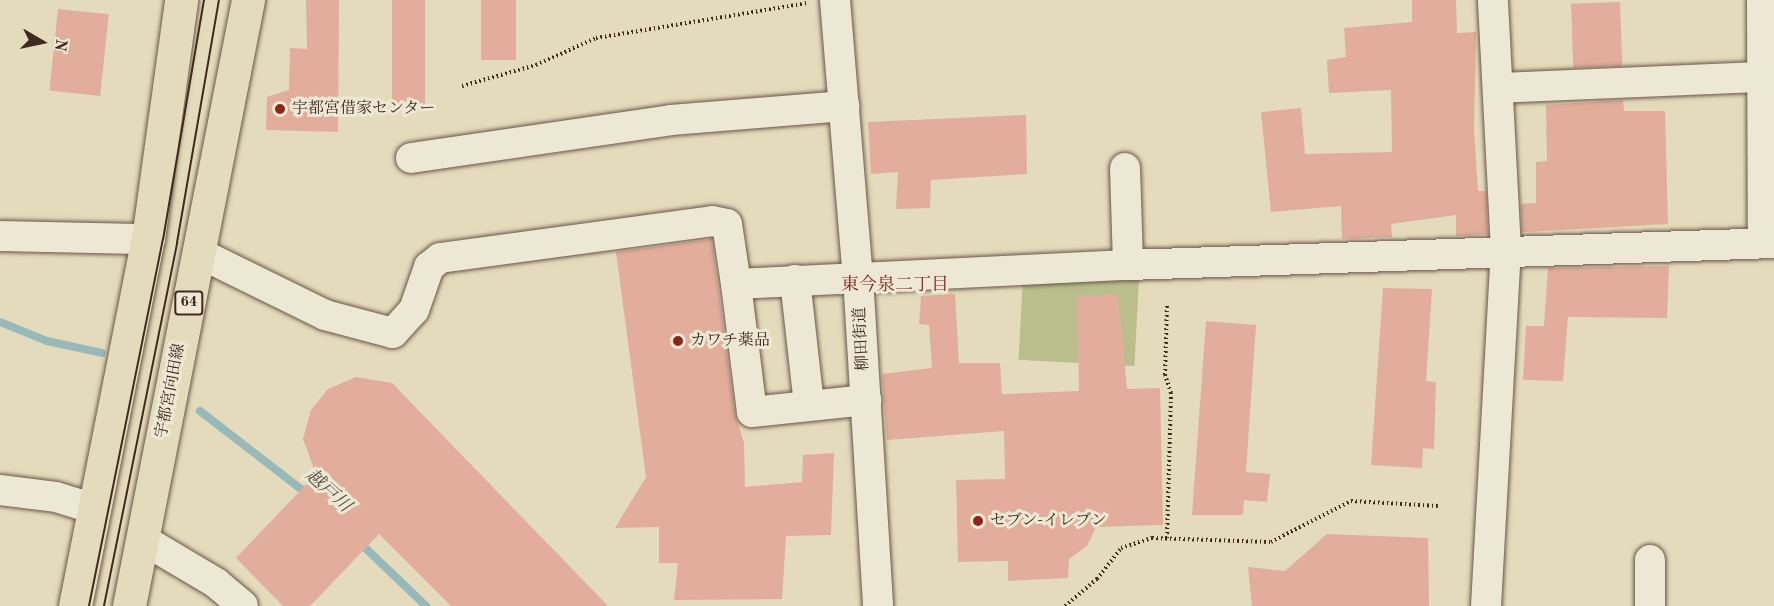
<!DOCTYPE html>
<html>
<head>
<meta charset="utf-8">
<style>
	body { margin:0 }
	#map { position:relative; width:1774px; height:606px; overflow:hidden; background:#e4dbbc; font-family:"Old Standard TT","Noto Serif JP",serif }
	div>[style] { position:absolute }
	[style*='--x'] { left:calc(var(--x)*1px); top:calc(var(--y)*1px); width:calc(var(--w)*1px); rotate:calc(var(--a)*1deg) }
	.green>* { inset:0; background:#babe8c; transform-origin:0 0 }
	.stream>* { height:8px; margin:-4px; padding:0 4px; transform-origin:4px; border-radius:4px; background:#98b9b9 }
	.building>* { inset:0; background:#e2ad9a; transform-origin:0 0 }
	.path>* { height:4px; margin-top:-2px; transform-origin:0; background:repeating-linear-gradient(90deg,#402a20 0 1.5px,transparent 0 4.5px) }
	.roads { filter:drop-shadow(0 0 2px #695647) drop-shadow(0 0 2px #695647) }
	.minor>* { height:30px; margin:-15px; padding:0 15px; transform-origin:15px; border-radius:15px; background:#ede8d3 }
	.major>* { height:33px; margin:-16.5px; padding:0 16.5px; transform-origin:16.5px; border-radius:16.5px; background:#e4dbbc }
	.tram>* { height:1.5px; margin:-0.75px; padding:0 0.75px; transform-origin:0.75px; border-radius:0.75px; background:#402a20 }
	.dots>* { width:16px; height:16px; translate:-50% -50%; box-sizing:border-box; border:3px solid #ede8d3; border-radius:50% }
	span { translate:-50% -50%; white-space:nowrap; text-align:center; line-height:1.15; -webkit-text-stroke:6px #ede8d3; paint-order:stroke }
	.shield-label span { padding:2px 4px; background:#ede8d3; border:2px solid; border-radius:4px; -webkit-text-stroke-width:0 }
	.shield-label { font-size:15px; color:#402a20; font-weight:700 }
	.poi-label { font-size:16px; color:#402a20 }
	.left { translate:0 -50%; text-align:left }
	.street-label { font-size:16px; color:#402a20 }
	.neighbourhood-label { font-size:18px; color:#7a1f14 }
	.water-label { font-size:18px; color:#564e46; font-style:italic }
	.north { position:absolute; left:12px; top:12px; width:60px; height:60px; -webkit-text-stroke:4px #ede8d3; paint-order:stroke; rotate:99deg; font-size:16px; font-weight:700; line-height:24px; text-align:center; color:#402a20 }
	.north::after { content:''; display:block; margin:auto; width:21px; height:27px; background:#402a20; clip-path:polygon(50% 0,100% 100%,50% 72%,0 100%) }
</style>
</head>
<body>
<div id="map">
	<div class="green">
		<div style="left:1139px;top:279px;width:87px;height:116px;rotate:93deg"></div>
	</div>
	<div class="stream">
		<div style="--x:0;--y:322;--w:51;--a:22"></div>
		<div style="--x:47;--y:341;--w:56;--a:12.3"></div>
		<div style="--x:200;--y:411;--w:139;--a:37.7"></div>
		<div style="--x:359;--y:542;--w:93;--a:43.7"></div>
	</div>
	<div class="building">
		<div style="clip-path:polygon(306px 0,339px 0,338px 132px,266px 130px,267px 97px,289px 90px,290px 48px,307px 49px)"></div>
		<div style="left:392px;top:0;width:33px;height:105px"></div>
		<div style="left:481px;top:0;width:35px;height:60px"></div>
		<div style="clip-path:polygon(1412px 0,1456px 0,1457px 33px,1476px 32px,1474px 130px,1478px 191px,1486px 191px,1488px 234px,1456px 236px,1456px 215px,1391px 224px,1392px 237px,1342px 239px,1341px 206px,1271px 212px,1261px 112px,1301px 108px,1305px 154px,1392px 152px,1391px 90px,1329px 93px,1327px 60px,1346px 57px,1344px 28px,1412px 22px)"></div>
		<div style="left:1620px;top:2px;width:64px;height:49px;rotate:88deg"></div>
		<div style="left:58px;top:9px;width:51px;height:82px;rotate:6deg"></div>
		<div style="clip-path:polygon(1623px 100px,1624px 111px,1665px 111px,1668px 224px,1522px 232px,1521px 204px,1536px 203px,1536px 162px,1547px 161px,1546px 105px)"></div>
		<div style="clip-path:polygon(1026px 115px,1027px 174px,931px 180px,930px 208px,896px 209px,898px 172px,871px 174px,868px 122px)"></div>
		<div style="clip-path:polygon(712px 239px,735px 414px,744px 443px,745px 487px,802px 482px,803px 455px,834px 453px,831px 535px,786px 536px,782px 599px,674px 600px,678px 563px,659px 563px,659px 527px,615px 528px,646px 477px,616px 252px)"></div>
		<div style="clip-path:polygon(1669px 266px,1667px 318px,1568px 317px,1563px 381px,1523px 380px,1526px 326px,1544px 326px,1548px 268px)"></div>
		<div style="clip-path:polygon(1383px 288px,1432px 289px,1426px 381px,1436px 382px,1434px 449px,1423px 448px,1422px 468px,1371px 465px)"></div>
		<div style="clip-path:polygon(955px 294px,959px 363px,1000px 363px,1002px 394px,1079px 391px,1077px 297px,1118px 294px,1127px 389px,1160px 388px,1163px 525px,1096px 527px,1087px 546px,1069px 559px,1068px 578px,1008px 581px,1008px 561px,958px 562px,956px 480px,1005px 479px,1004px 431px,887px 440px,882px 374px,932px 368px,929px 325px,919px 324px,921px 296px)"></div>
		<div style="clip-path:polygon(1206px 321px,1256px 325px,1246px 472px,1270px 474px,1267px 502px,1244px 500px,1243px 515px,1192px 515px)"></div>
		<div style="clip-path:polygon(356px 377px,392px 383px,608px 606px,451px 606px,379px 534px,310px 606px,283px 606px,236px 558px,316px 474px,303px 439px,311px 410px,328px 389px)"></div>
		<div style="clip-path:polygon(1327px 534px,1428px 538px,1429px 606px,1252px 606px,1248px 567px,1285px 571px)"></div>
	</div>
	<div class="path">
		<div style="--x:462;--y:86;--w:77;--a:-15.8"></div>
		<div style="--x:536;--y:65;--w:66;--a:-24.2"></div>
		<div style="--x:596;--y:38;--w:215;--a:-9.4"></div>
		<div style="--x:1167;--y:538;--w:145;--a:-88.4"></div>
		<div style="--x:1171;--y:393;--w:19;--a:-108"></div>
		<div style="--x:1165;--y:375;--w:70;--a:-88.4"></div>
		<div style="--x:1065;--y:606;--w:42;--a:-40.2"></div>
		<div style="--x:1097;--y:579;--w:39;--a:-52"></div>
		<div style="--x:1121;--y:548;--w:33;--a:-18"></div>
		<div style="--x:1152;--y:538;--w:119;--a:1.9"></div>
		<div style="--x:1271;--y:542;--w:90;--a:-27.1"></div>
		<div style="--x:1351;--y:501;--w:87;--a:3.3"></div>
	</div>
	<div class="roads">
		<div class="minor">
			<div style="--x:835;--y:0;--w:278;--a:85.3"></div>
			<div style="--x:858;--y:277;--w:330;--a:86.5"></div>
			<div style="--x:1762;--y:0;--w:243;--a:89.8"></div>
			<div style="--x:1498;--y:88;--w:264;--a:-2.4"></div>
			<div style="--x:411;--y:158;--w:263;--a:-8.3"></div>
			<div style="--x:671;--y:120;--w:174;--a:-4.6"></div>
			<div style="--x:1125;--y:168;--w:97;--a:88.2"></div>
			<div style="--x:0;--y:236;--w:148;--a:1.2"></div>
			<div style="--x:199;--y:253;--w:140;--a:26.2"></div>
			<div style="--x:325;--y:315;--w:70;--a:14.8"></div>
			<div style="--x:393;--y:333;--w:31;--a:-48"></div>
			<div style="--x:414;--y:310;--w:46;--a:-70.8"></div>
			<div style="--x:429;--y:267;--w:14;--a:-39"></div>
			<div style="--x:440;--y:258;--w:275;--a:-7.7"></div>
			<div style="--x:712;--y:221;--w:15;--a:11"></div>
			<div style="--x:727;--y:224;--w:61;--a:81.5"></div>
			<div style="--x:736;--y:284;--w:392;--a:-2.8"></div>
			<div style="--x:1128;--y:265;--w:646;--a:-1.95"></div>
			<div style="--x:795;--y:280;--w:126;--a:83.6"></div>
			<div style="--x:736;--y:284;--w:129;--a:82.9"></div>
			<div style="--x:752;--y:412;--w:115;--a:-6"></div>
			<div style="--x:0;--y:490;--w:56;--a:7.1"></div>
			<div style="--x:56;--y:497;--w:41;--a:17.1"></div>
			<div style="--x:142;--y:539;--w:86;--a:30.7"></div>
			<div style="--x:216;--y:583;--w:35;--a:40"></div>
			<div style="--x:1486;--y:606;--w:357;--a:-86.8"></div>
			<div style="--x:1506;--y:250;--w:250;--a:-93"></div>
			<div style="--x:1650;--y:606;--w:46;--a:-90"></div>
		</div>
		<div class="major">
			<div style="--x:75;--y:606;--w:374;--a:-78.8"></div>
			<div style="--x:148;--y:239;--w:241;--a:-82.1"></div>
			<div style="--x:129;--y:606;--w:618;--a:-78.89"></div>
		</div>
	</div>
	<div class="tram">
		<div style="--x:89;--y:606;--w:373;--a:-78.6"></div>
		<div style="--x:163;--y:240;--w:243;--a:-80.3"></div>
		<div style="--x:104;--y:606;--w:370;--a:-78.6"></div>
		<div style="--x:177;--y:243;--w:247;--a:-80.2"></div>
	</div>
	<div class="dots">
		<div style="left:280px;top:109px;background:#8f2418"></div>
		<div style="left:678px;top:341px;background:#8f2418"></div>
		<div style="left:978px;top:521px;background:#8f2418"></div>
	</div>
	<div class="shield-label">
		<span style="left:189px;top:303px">64</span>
	</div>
	<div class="poi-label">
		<span class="left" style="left:292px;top:109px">宇都宮借家センター</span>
		<span class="left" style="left:690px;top:341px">カワチ薬品</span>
		<span class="left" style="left:990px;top:521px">セブン-イレブン</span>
	</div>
	<div class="street-label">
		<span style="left:862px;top:339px;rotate:-93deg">柳田街道</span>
		<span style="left:171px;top:391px;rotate:-79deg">宇都宮向田線</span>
	</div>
	<div class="neighbourhood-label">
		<span style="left:895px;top:285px">東今泉二丁目</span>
	</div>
	<div class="water-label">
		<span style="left:328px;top:491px;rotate:42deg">越戸川</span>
	</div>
	<div class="north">N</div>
</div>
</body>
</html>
